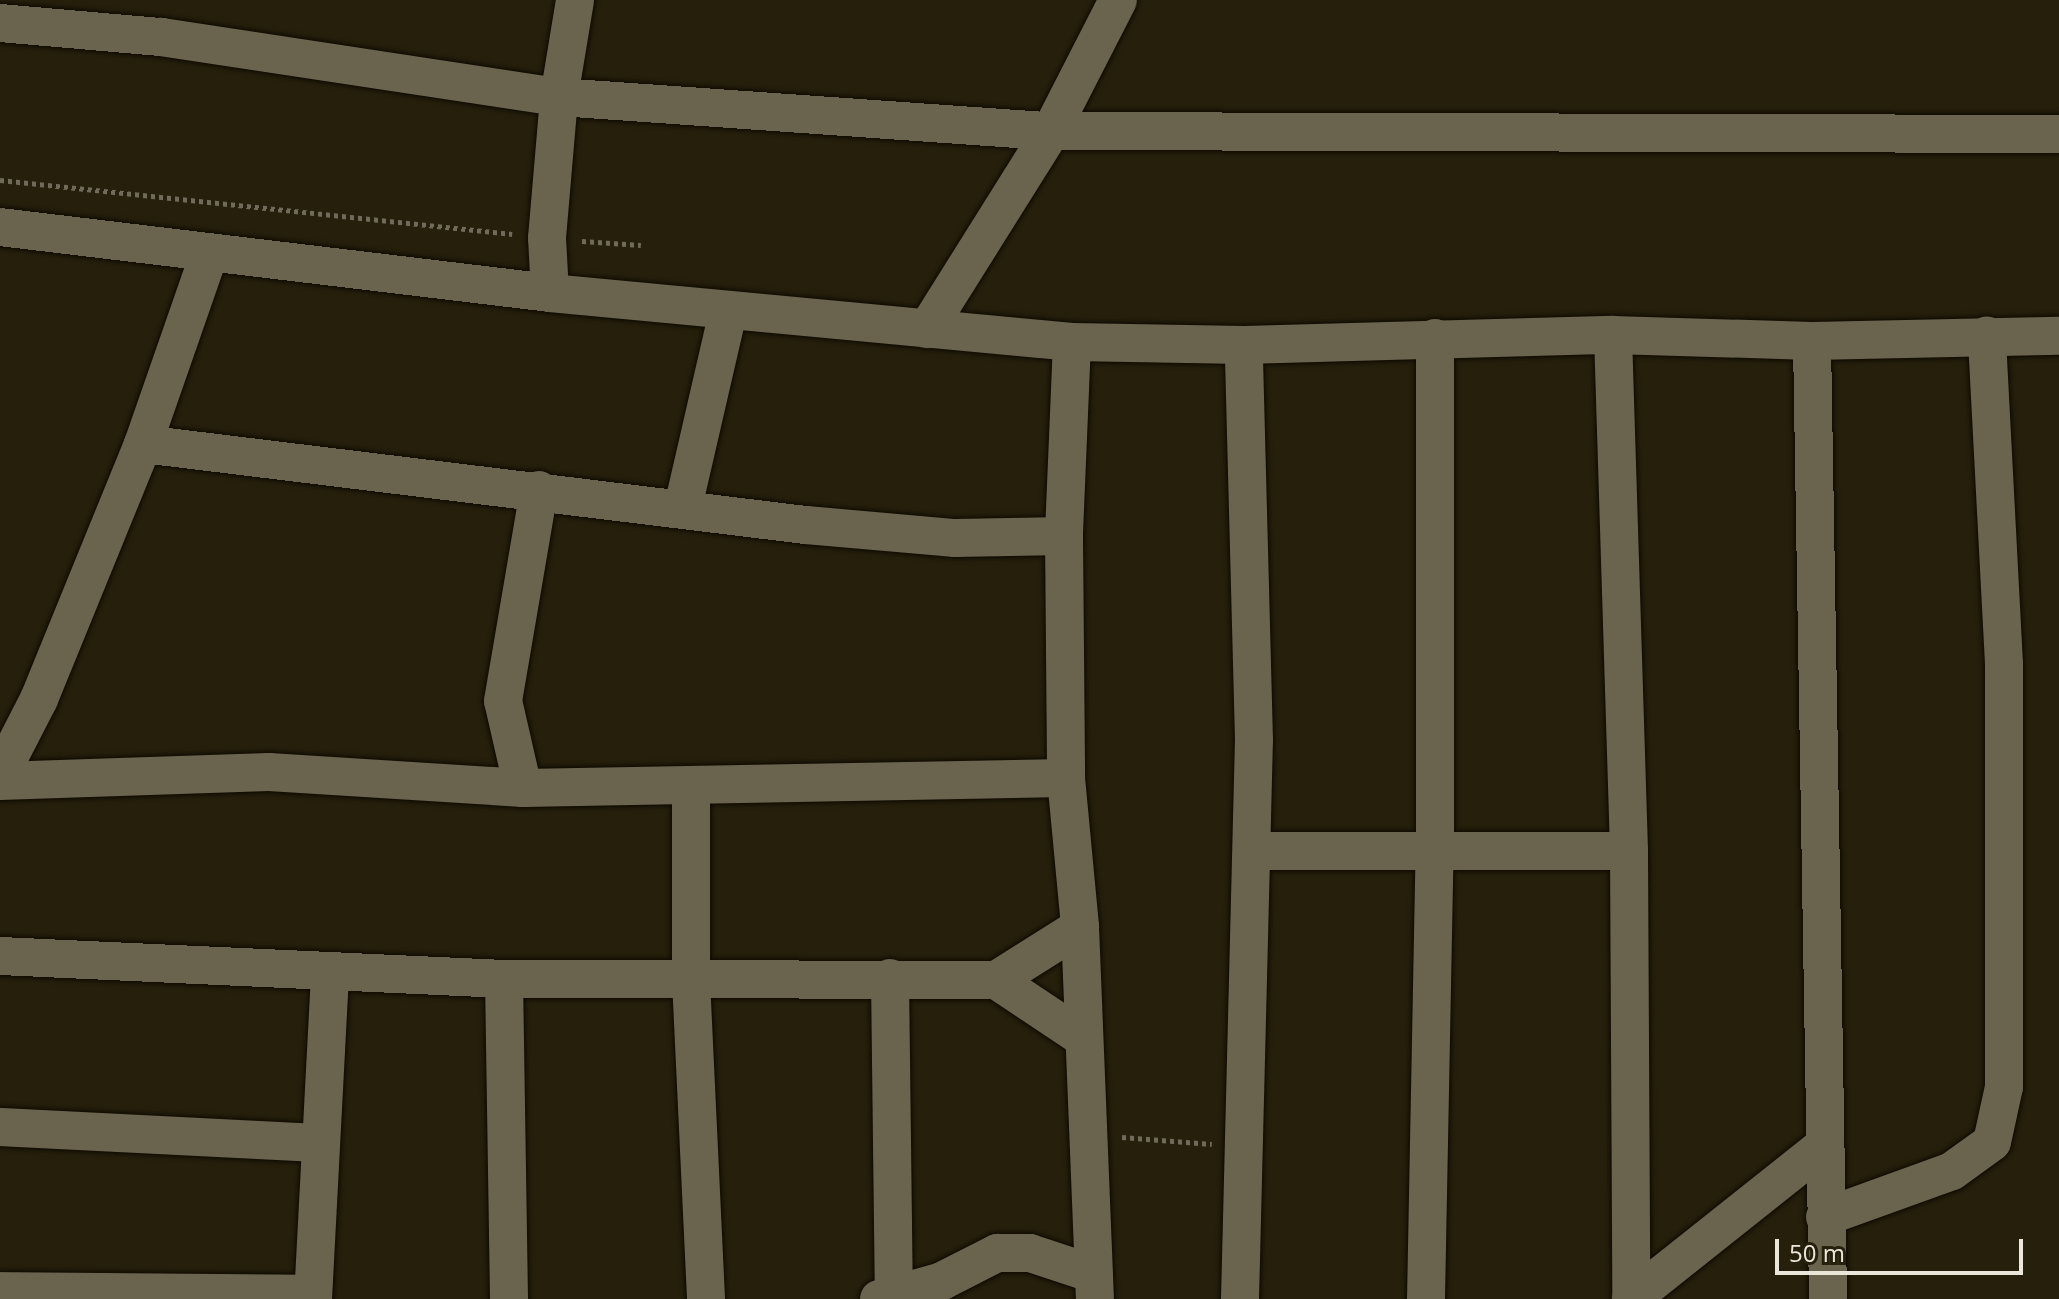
<!DOCTYPE html>
<html>
<head>
<meta charset="utf-8">
<style>
	body { margin:0 }
	#map { position:relative; width:2059px; height:1299px; overflow:hidden; background:#251f0b; font-family:"Open Sans",sans-serif }
	div>[style] { position:absolute }
	[style*='--x'] { left:calc(var(--x)*1px); top:calc(var(--y)*1px); width:calc(var(--w)*1px); rotate:calc(var(--a)*1deg) }
	.path>* { height:5px; margin-top:-2.5px; transform-origin:0; background:repeating-linear-gradient(90deg,#6f6a59 0 4px,transparent 0 8px) }
	.roads { filter:drop-shadow(0 0 2px #0e0900) drop-shadow(0 0 2px #0e0900) }
	.street>* { height:38px; margin:-19px; padding:0 19px; transform-origin:19px; border-radius:19px; background:#6a644e }
	span { translate:-50% -50%; white-space:nowrap; text-align:center; line-height:1.15; -webkit-text-stroke:8px #251f0b; paint-order:stroke }
	.scale { position:absolute; left:1775px; top:1239px; width:248px; height:36px; box-sizing:border-box; border:4px solid #eae6da; border-top:0; padding-left:10px; font-size:24px; line-height:28px; white-space:nowrap; color:#eae6da; -webkit-text-stroke:6px #251f0b; paint-order:stroke }
</style>
</head>
<body>
<div id="map">
	<div class="path">
		<div style="--x:0;--y:180;--w:515;--a:6.02"></div>
		<div style="--x:582;--y:241;--w:59;--a:3.9"></div>
		<div style="--x:1122;--y:1137;--w:90;--a:4.4"></div>
	</div>
	<div class="roads">
		<div class="street">
			<div style="--x:0;--y:23;--w:162;--a:5"></div>
			<div style="--x:161;--y:37;--w:402;--a:8.6"></div>
			<div style="--x:559;--y:97;--w:493;--a:4"></div>
			<div style="--x:1051;--y:131;--w:1008;--a:0.17"></div>
			<div style="--x:0;--y:227;--w:554;--a:6.84"></div>
			<div style="--x:550;--y:293;--w:524;--a:5.36"></div>
			<div style="--x:1072;--y:342;--w:172;--a:1"></div>
			<div style="--x:1244;--y:345;--w:369;--a:-1.6"></div>
			<div style="--x:1613;--y:335;--w:199;--a:1.7"></div>
			<div style="--x:1812;--y:341;--w:247;--a:-1.2"></div>
			<div style="--x:550;--y:293;--w:55;--a:-93.1"></div>
			<div style="--x:547;--y:238;--w:142;--a:-85.1"></div>
			<div style="--x:559;--y:97;--w:98;--a:-80.6"></div>
			<div style="--x:927;--y:329;--w:234;--a:-57.9"></div>
			<div style="--x:1051;--y:131;--w:147;--a:-62.9"></div>
			<div style="--x:1613;--y:335;--w:516;--a:88.22"></div>
			<div style="--x:1629;--y:851;--w:448;--a:89.7"></div>
			<div style="--x:1812;--y:341;--w:958;--a:89.04"></div>
			<div style="--x:1072;--y:342;--w:194;--a:92.4"></div>
			<div style="--x:1064;--y:536;--w:242;--a:89.5"></div>
			<div style="--x:1066;--y:778;--w:150;--a:84.6"></div>
			<div style="--x:1080;--y:927;--w:372;--a:87.7"></div>
			<div style="--x:143;--y:444;--w:668;--a:6.97"></div>
			<div style="--x:806;--y:525;--w:150;--a:5"></div>
			<div style="--x:955;--y:538;--w:109;--a:-1.1"></div>
			<div style="--x:683;--y:507;--w:200;--a:-77"></div>
			<div style="--x:0;--y:775;--w:85;--a:-62.8"></div>
			<div style="--x:39;--y:699;--w:275;--a:-67.8"></div>
			<div style="--x:143;--y:444;--w:201;--a:-70.8"></div>
			<div style="--x:0;--y:781;--w:269;--a:-1.9"></div>
			<div style="--x:269;--y:772;--w:255;--a:3.6"></div>
			<div style="--x:523;--y:788;--w:543;--a:-1.06"></div>
			<div style="--x:691;--y:785;--w:195;--a:90"></div>
			<div style="--x:691;--y:980;--w:319;--a:87.3"></div>
			<div style="--x:523;--y:788;--w:89;--a:-102.9"></div>
			<div style="--x:503;--y:701;--w:214;--a:-80.3"></div>
			<div style="--x:1253;--y:851;--w:376;--a:0"></div>
			<div style="--x:0;--y:956;--w:505;--a:2.61"></div>
			<div style="--x:504;--y:979;--w:492;--a:0.1"></div>
			<div style="--x:996;--y:980;--w:99;--a:-32.2"></div>
			<div style="--x:890;--y:978;--w:321;--a:89.3"></div>
			<div style="--x:504;--y:979;--w:320;--a:89.1"></div>
			<div style="--x:996;--y:980;--w:105;--a:33.7"></div>
			<div style="--x:0;--y:1127;--w:319;--a:2.9"></div>
			<div style="--x:1825;--y:1217;--w:135;--a:-19.9"></div>
			<div style="--x:1952;--y:1171;--w:49;--a:-35.9"></div>
			<div style="--x:1992;--y:1142;--w:56;--a:-77.7"></div>
			<div style="--x:2004;--y:1087;--w:423;--a:-90"></div>
			<div style="--x:2004;--y:664;--w:329;--a:-93"></div>
			<div style="--x:0;--y:1291;--w:313;--a:0.5"></div>
			<div style="--x:313;--y:1299;--w:325;--a:-87"></div>
			<div style="--x:879;--y:1299;--w:66;--a:-15.9"></div>
			<div style="--x:942;--y:1281;--w:62;--a:-27"></div>
			<div style="--x:997;--y:1253;--w:33;--a:0"></div>
			<div style="--x:1030;--y:1253;--w:67;--a:18.2"></div>
			<div style="--x:1240;--y:1299;--w:559;--a:-88.57"></div>
			<div style="--x:1254;--y:740;--w:395;--a:-91.5"></div>
			<div style="--x:1426;--y:1299;--w:449;--a:-88.9"></div>
			<div style="--x:1435;--y:850;--w:512;--a:-90"></div>
			<div style="--x:1631;--y:1299;--w:244;--a:-38.5"></div>
		</div>
	</div>
	<div class="scale">50 m</div>
</div>
</body>
</html>
